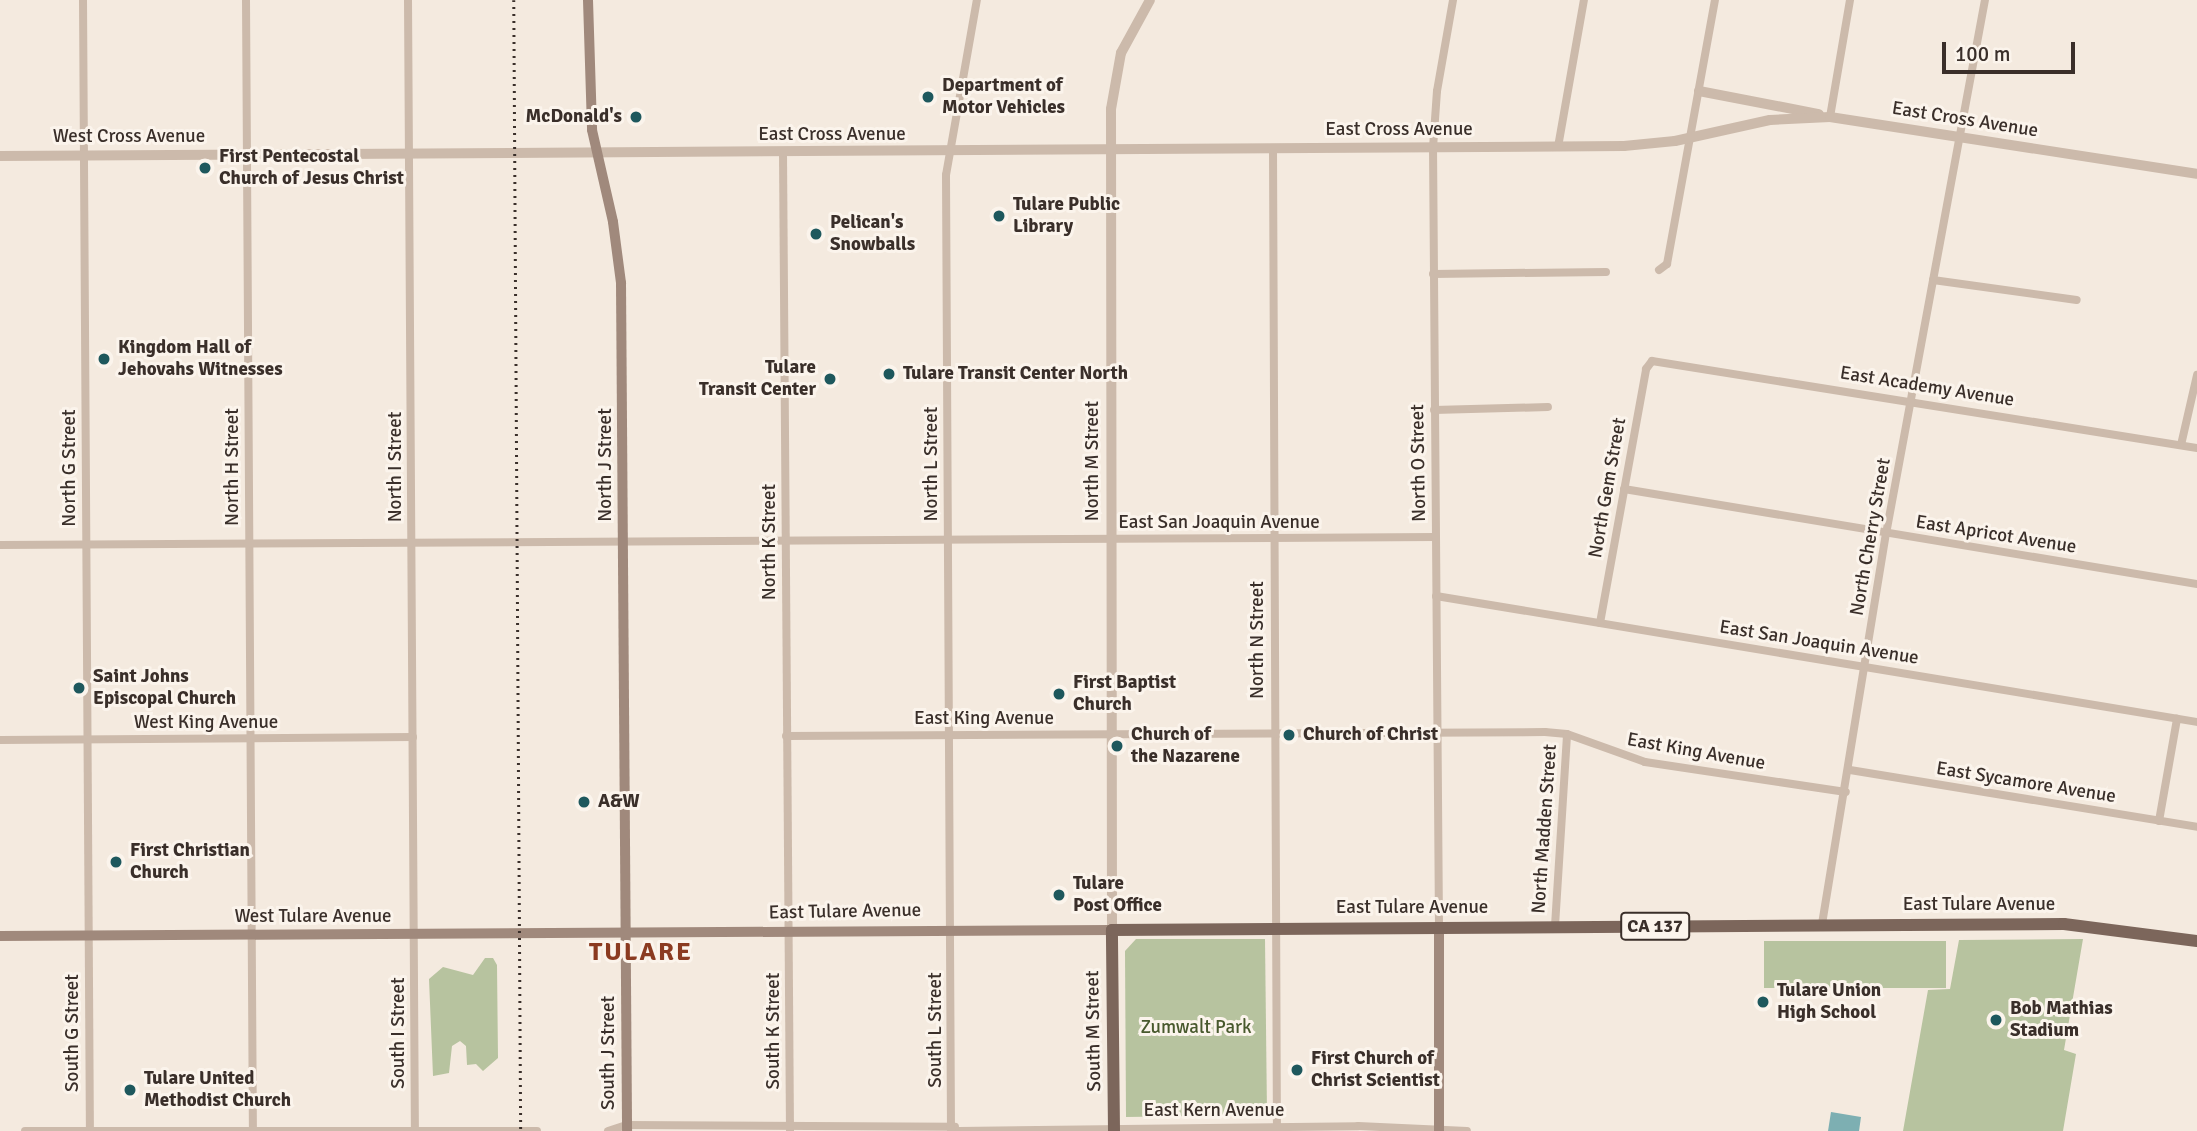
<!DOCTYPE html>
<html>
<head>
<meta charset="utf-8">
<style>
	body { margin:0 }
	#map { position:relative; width:2197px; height:1131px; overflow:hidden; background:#f4eadf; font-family:Signika,sans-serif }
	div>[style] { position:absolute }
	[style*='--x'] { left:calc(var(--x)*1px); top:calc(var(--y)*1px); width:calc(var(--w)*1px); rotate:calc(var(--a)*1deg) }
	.green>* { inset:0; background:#b7c39f; transform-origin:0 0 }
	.water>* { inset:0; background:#7dafb2 }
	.minor>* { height:8px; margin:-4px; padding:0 4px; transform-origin:4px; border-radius:4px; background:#ccbaab }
	.tertiary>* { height:10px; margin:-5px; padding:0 5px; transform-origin:5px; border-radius:5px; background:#ccbaab }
	.secondary>* { height:10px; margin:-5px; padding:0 5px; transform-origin:5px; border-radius:5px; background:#a0897c }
	.primary>* { height:12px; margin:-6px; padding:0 6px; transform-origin:6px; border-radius:6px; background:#7c665b }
	.rail>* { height:2.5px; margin-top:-1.25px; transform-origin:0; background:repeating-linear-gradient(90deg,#3a2f2a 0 2px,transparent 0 7px) }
	.dots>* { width:19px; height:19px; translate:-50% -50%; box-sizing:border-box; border:4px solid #fbf4ec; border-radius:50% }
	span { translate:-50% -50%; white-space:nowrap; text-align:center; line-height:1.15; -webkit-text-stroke:6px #fbf4ec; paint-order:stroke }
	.shield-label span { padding:2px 5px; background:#fbf4ec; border:2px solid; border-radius:5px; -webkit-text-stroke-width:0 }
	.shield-label { font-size:18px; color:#3a2f2a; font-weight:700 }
	.poi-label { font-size:19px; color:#3a2f2a; font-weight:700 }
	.left { translate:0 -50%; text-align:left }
	.right { translate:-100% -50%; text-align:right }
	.street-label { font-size:19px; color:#3a2f2a }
	.park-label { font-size:19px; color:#48592d }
	.district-label { font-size:26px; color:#8b3b21; font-weight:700; letter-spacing:2px }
	.scale { position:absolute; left:1942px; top:42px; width:133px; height:32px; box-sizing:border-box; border:4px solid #3a2f2a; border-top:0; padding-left:9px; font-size:21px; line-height:24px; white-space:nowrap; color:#3a2f2a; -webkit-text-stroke:5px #fbf4ec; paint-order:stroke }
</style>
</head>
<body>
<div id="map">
	<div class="green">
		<div style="clip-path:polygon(1136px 939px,1265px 939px,1267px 1115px,1126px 1117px,1125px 951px)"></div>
		<div style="clip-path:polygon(2083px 939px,2064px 1050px,2076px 1054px,2063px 1131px,1903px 1131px,1928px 990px,1950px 989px,1959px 940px)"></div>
		<div style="left:1946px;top:941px;width:47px;height:182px;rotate:90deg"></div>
		<div style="clip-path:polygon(485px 958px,493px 958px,497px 965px,498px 1058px,483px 1071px,476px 1064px,467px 1065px,466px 1046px,460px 1041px,452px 1046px,449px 1073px,433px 1076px,429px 979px,443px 967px,473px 975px)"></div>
	</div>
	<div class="water">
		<div style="clip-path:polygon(1831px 1112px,1861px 1117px,1859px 1131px,1828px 1131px)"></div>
	</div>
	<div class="minor">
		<div style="--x:83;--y:0;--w:1131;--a:89.65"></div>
		<div style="--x:246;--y:0;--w:1131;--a:89.65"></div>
		<div style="--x:408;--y:0;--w:1131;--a:89.65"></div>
		<div style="--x:1830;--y:117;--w:119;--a:-80.3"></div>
		<div style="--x:1558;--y:147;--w:149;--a:-80"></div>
		<div style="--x:1273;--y:149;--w:982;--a:89.77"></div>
		<div style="--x:783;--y:153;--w:978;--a:89.59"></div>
		<div style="--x:1659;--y:270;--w:10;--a:-37"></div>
		<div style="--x:1667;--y:264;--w:268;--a:-79.7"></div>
		<div style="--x:1433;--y:274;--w:173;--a:-0.7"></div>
		<div style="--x:1933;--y:280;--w:145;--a:7.9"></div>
		<div style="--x:1434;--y:410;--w:114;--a:-1.5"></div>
		<div style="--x:2181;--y:445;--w:72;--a:-77.1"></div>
		<div style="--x:1624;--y:489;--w:581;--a:9.41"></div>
		<div style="--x:0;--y:545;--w:1436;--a:-0.32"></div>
		<div style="--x:1436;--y:596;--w:771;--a:9.4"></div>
		<div style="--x:1600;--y:623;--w:258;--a:-79.7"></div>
		<div style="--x:1646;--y:369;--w:10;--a:-53"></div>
		<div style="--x:1652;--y:361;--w:552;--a:9.07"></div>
		<div style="--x:786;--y:736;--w:759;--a:-0.3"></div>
		<div style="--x:1545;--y:732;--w:22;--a:5"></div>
		<div style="--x:1567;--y:734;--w:83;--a:19.7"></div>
		<div style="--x:1645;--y:762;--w:203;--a:8.5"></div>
		<div style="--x:0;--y:740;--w:413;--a:-0.4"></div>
		<div style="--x:1850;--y:770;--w:352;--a:9.3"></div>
		<div style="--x:2159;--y:821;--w:104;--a:-80"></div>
		<div style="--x:1822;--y:924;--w:395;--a:-80.7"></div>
		<div style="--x:1886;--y:534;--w:543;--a:-79.5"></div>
		<div style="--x:1555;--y:926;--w:192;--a:-86.4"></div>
		<div style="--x:1439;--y:927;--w:779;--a:-90.44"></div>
		<div style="--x:1433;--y:148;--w:57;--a:-86"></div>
		<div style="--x:1437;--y:91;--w:92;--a:-80"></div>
		<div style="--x:25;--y:1131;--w:512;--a:0"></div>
		<div style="--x:608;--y:1131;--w:20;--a:-18"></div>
		<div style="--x:627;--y:1125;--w:328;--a:0.3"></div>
		<div style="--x:951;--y:1131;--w:956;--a:-90.3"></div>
		<div style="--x:946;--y:175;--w:178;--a:-80"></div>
		<div style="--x:959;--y:1131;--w:399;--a:-0.7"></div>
		<div style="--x:1358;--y:1126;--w:109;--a:2.6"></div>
	</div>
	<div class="tertiary">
		<div style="--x:1699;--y:91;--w:122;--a:10.9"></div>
		<div style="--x:0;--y:156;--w:1624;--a:-0.35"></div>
		<div style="--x:1624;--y:146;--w:51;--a:-5.6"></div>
		<div style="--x:1675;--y:141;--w:97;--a:-12.5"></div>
		<div style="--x:1770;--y:120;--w:60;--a:-2.9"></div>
		<div style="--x:1830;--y:117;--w:371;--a:8.8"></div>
		<div style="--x:1112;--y:930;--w:821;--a:-90.07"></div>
		<div style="--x:1111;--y:109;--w:57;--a:-79.9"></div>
		<div style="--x:1121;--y:53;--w:60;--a:-61.3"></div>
	</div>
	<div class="secondary">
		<div style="--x:588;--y:0;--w:130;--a:88.2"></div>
		<div style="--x:592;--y:130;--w:94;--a:77.1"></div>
		<div style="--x:613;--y:222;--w:62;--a:82.5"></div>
		<div style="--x:621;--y:283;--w:848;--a:89.59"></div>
		<div style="--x:1439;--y:927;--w:204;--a:90"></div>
		<div style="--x:0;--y:936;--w:1112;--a:-0.31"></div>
	</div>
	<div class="primary">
		<div style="--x:1114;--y:1131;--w:201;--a:-90.6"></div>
		<div style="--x:1112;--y:930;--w:952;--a:-0.36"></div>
		<div style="--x:2064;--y:924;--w:134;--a:7.3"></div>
	</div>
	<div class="rail">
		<div style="--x:514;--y:0;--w:1131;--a:89.65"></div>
	</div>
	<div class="dots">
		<div style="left:928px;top:97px;background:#1e585d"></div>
		<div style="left:636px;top:117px;background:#1e585d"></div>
		<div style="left:205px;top:168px;background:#1e585d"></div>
		<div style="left:999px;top:216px;background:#1e585d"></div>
		<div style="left:816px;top:234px;background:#1e585d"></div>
		<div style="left:104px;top:359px;background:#1e585d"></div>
		<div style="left:889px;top:374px;background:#1e585d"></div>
		<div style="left:830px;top:379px;background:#1e585d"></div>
		<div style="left:79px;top:688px;background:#1e585d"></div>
		<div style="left:1059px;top:694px;background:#1e585d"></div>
		<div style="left:1289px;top:735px;background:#1e585d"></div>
		<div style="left:1117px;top:746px;background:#1e585d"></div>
		<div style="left:584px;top:802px;background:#1e585d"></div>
		<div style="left:116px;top:862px;background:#1e585d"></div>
		<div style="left:1059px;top:895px;background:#1e585d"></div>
		<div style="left:1763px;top:1002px;background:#1e585d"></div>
		<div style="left:1996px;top:1020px;background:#1e585d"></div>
		<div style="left:1297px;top:1070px;background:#1e585d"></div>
		<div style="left:130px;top:1090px;background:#1e585d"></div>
	</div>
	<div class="shield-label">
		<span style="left:1655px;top:926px">CA 137</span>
	</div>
	<div class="poi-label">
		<span class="left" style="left:942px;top:97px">Department of<br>Motor Vehicles</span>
		<span class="right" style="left:622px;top:117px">McDonald's</span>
		<span class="left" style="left:219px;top:168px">First Pentecostal<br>Church of Jesus Christ</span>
		<span class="left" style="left:1013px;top:216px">Tulare Public<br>Library</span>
		<span class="left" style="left:830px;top:234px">Pelican's<br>Snowballs</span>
		<span class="left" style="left:118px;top:359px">Kingdom Hall of<br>Jehovahs Witnesses</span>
		<span class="right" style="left:816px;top:379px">Tulare<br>Transit Center</span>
		<span class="left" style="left:903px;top:374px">Tulare Transit Center North</span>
		<span class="left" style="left:93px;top:688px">Saint Johns<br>Episcopal Church</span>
		<span class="left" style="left:1073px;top:694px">First Baptist<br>Church</span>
		<span class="left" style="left:1131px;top:746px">Church of<br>the Nazarene</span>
		<span class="left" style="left:1303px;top:735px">Church of Christ</span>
		<span class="left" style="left:598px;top:802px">A&amp;W</span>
		<span class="left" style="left:130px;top:862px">First Christian<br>Church</span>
		<span class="left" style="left:1073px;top:895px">Tulare<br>Post Office</span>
		<span class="left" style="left:1777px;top:1002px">Tulare Union<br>High School</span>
		<span class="left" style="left:2010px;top:1020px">Bob Mathias<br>Stadium</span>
		<span class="left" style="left:1311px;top:1070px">First Church of<br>Christ Scientist</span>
		<span class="left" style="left:144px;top:1090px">Tulare United<br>Methodist Church</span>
	</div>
	<div class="street-label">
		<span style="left:1965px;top:120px;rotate:9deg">East Cross Avenue</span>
		<span style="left:1399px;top:130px">East Cross Avenue</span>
		<span style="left:832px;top:135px">East Cross Avenue</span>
		<span style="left:129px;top:137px">West Cross Avenue</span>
		<span style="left:1927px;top:387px;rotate:9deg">East Academy Avenue</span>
		<span style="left:1093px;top:461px;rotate:-90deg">North M Street</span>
		<span style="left:1419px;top:463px;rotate:-91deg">North O Street</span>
		<span style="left:932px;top:464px;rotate:-90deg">North L Street</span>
		<span style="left:606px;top:465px;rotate:-90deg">North J Street</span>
		<span style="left:233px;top:467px;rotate:-90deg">North H Street</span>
		<span style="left:396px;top:467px;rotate:-90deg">North I Street</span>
		<span style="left:70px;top:468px;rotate:-90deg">North G Street</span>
		<span style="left:1608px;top:488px;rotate:-80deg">North Gem Street</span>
		<span style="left:1219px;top:523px">East San Joaquin Avenue</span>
		<span style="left:1996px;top:535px;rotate:9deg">East Apricot Avenue</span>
		<span style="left:1871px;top:537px;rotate:-80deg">North Cherry Street</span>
		<span style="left:770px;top:542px;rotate:-90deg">North K Street</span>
		<span style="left:1258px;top:640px;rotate:-90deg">North N Street</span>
		<span style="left:1819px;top:643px;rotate:9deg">East San Joaquin Avenue</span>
		<span style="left:984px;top:719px">East King Avenue</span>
		<span style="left:206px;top:723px">West King Avenue</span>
		<span style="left:1696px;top:752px;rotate:10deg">East King Avenue</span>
		<span style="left:2026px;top:783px;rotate:9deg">East Sycamore Avenue</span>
		<span style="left:1545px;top:829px;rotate:-86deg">North Madden Street</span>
		<span style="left:1979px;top:905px">East Tulare Avenue</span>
		<span style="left:1412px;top:908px">East Tulare Avenue</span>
		<span style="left:845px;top:912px;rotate:-1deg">East Tulare Avenue</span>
		<span style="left:313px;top:917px">West Tulare Avenue</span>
		<span style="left:936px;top:1030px;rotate:-90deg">South L Street</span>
		<span style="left:774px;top:1031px;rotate:-90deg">South K Street</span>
		<span style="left:1094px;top:1031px;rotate:-91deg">South M Street</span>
		<span style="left:73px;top:1033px;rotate:-90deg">South G Street</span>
		<span style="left:399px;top:1033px;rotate:-90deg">South I Street</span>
		<span style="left:609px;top:1053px;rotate:-90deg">South J Street</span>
		<span style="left:1214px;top:1111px">East Kern Avenue</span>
	</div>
	<div class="park-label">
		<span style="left:1196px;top:1028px">Zumwalt Park</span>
	</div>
	<div class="district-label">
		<span style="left:641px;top:953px">TULARE</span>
	</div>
	<div class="scale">100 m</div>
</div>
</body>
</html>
